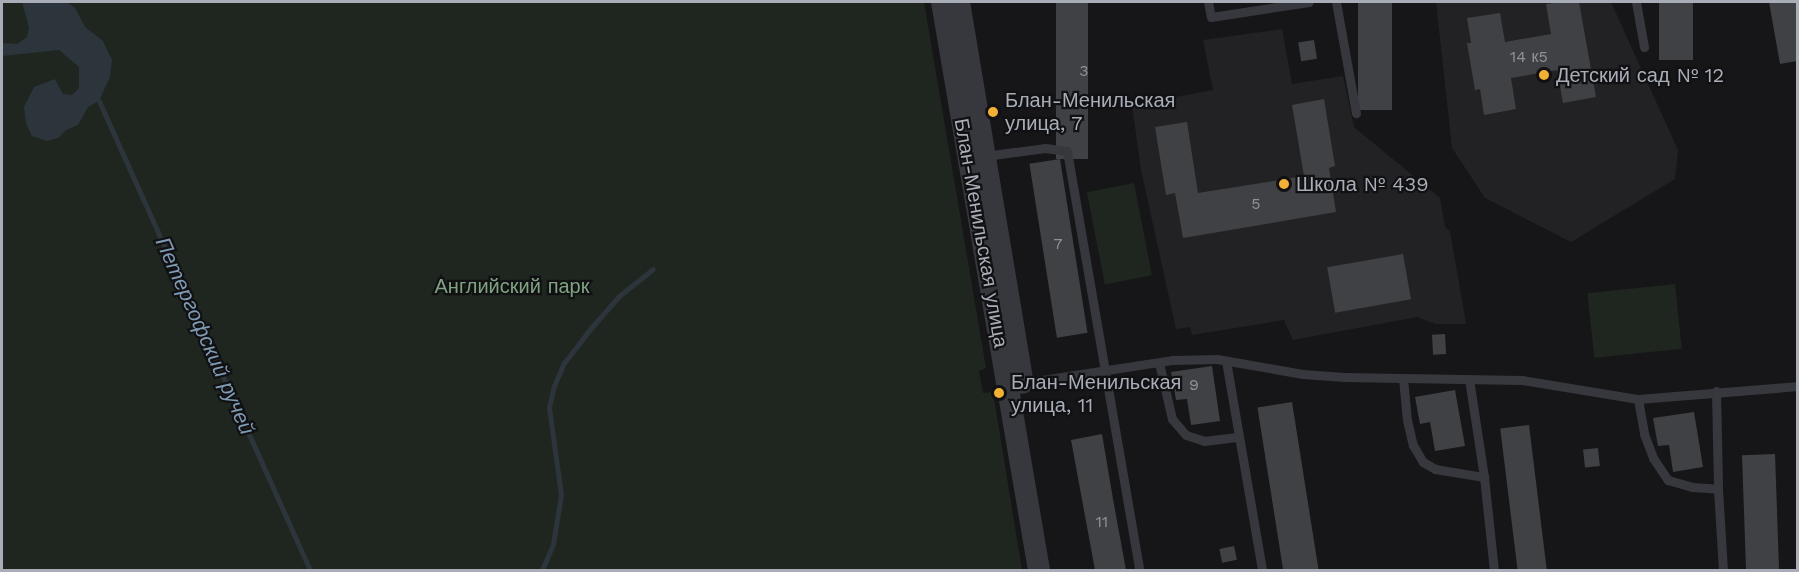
<!DOCTYPE html>
<html>
<head>
<meta charset="utf-8">
<style>
	body { margin:0 }
	#map { position:relative; width:1799px; height:572px; overflow:hidden; background:#161618; font-family:"Work Sans",sans-serif }
	div>[style] { position:absolute }
	[style*='--x'] { left:calc(var(--x)*1px); top:calc(var(--y)*1px); width:calc(var(--w)*1px); rotate:calc(var(--a)*1deg) }
	.built>* { inset:0; background:#222225 }
	.green>* { inset:0; background:#1e261f; transform-origin:0 0 }
	.water>* { inset:0; background:#2c353c }
	.stream>* { height:5px; margin:-2.5px; padding:0 2.5px; transform-origin:2.5px; border-radius:2.5px; background:#2c353c }
	.building>* { inset:0; background:#404145; transform-origin:0 0 }
	.service>* { height:9px; margin:-4.5px; padding:0 4.5px; transform-origin:4.5px; border-radius:4.5px; background:#37383d }
	.tertiary>* { height:22px; margin:-11px; padding:0 11px; transform-origin:11px; border-radius:11px; background:#37383d }
	.dots>* { width:16px; height:16px; translate:-50% -50%; box-sizing:border-box; border:3px solid #111113; border-radius:50% }
	span { translate:-50% -50%; white-space:nowrap; text-align:center; line-height:1.15; -webkit-text-stroke:4.5px #111113; paint-order:stroke }
	.number-label { font-size:16px; color:#8e929b }
	.number-label span { -webkit-text-stroke-width:0 }
	.poi-label { font-size:20px; color:#a8adb8 }
	.left { translate:0 -50%; text-align:left }
	.street-label { font-size:20px; color:#a8adb8 }
	.park-label { font-size:20px; color:#7fa381 }
	.water-label { font-size:21px; color:#7f9bb3; font-style:italic }
	.frame { position:absolute; inset:0; border:3px solid #a8adb8; pointer-events:none }
</style>
</head>
<body>
<div id="map">
	<div class="built">
		<div style="clip-path:polygon(1436px 2px,1611px 2px,1678px 150px,1675px 179px,1571px 242px,1485px 198px,1452px 148px)"></div>
		<div style="clip-path:polygon(1282px 29px,1292px 84px,1343px 76px,1354px 127px,1440px 198px,1445px 227px,1450px 231px,1466px 324px,1436px 324px,1417px 317px,1293px 340px,1284px 320px,1192px 335px,1190px 327px,1176px 329px,1141px 170px,1132px 105px,1213px 90px,1203px 40px)"></div>
	</div>
	<div class="green">
		<div style="clip-path:polygon(2px 2px,924px 2px,986px 368px,979px 371px,983px 393px,993px 392px,1022px 570px,2px 570px)"></div>
		<div style="left:1134px;top:183px;width:94px;height:48px;rotate:79deg"></div>
		<div style="left:1675px;top:284px;width:65px;height:88px;rotate:84deg"></div>
	</div>
	<div class="water">
		<div style="clip-path:polygon(22px 2px,67px 2px,75px 8px,85px 27px,103px 41px,112px 60px,110px 77px,99px 101px,88px 107px,78px 125px,66px 130px,58px 138px,47px 141px,32px 136px,26px 123px,24px 107px,34px 87px,55px 79px,63px 94px,72px 95px,79px 88px,79px 67px,59px 50px,2px 56px,2px 43px,17px 44px,27px 37px,29px 27px)"></div>
	</div>
	<div class="stream">
		<div style="--x:99;--y:101;--w:514;--a:65.78"></div>
		<div style="--x:542;--y:570;--w:28;--a:-67"></div>
		<div style="--x:553;--y:544;--w:50;--a:-80.7"></div>
		<div style="--x:561;--y:495;--w:89;--a:-97.8"></div>
		<div style="--x:549;--y:407;--w:22;--a:-77"></div>
		<div style="--x:554;--y:386;--w:25;--a:-67"></div>
		<div style="--x:564;--y:363;--w:44;--a:-52.4"></div>
		<div style="--x:591;--y:328;--w:43;--a:-48.8"></div>
		<div style="--x:619;--y:296;--w:43;--a:-38.5"></div>
	</div>
	<div class="building">
		<div style="left:1056px;top:2px;width:32px;height:157px"></div>
		<div style="left:1358px;top:2px;width:34px;height:108px"></div>
		<div style="clip-path:polygon(1562px 2px,1579px 2px,1596px 97px,1563px 103px,1557px 70px,1511px 78px,1516px 109px,1484px 115px,1480px 89px,1475px 90px,1467px 43px,1471px 43px,1467px 18px,1500px 13px,1505px 42px,1551px 34px,1546px 4px)"></div>
		<div style="left:1659px;top:2px;width:34px;height:58px"></div>
		<div style="clip-path:polygon(1769px 2px,1797px 2px,1797px 61px,1780px 64px)"></div>
		<div style="left:1314px;top:40px;width:19px;height:16px;rotate:81deg"></div>
		<div style="clip-path:polygon(1324px 99px,1335px 166px,1329px 168px,1336px 212px,1183px 238px,1175px 193px,1166px 195px,1155px 127px,1187px 122px,1198px 193px,1304px 176px,1292px 105px)"></div>
		<div style="left:1060px;top:159px;width:176px;height:31px;rotate:81deg"></div>
		<div style="left:1403px;top:254px;width:46px;height:77px;rotate:80deg"></div>
		<div style="left:1445px;top:334px;width:20px;height:13px;rotate:87deg"></div>
		<div style="clip-path:polygon(1212px 366px,1220px 421px,1191px 425px,1187px 399px,1176px 400px,1171px 372px)"></div>
		<div style="clip-path:polygon(1455px 390px,1465px 446px,1435px 451px,1430px 422px,1420px 424px,1415px 397px)"></div>
		<div style="left:1292px;top:402px;width:170px;height:35px;rotate:81deg"></div>
		<div style="clip-path:polygon(1694px 412px,1703px 467px,1673px 472px,1669px 445px,1658px 446px,1653px 418px)"></div>
		<div style="left:1529px;top:425px;width:146px;height:29px;rotate:83deg"></div>
		<div style="clip-path:polygon(1102px 434px,1113px 499px,1126px 570px,1095px 570px,1071px 440px)"></div>
		<div style="left:1598px;top:448px;width:18px;height:15px;rotate:84deg"></div>
		<div style="left:1775px;top:454px;width:116px;height:33px;rotate:88deg"></div>
		<div style="left:1234px;top:546px;width:14px;height:15px;rotate:78deg"></div>
	</div>
	<div class="service">
		<div style="--x:1208;--y:2;--w:15;--a:79"></div>
		<div style="--x:1211;--y:17;--w:99;--a:-8.7"></div>
		<div style="--x:1336;--y:2;--w:113;--a:79.8"></div>
		<div style="--x:1636;--y:2;--w:46;--a:79.9"></div>
		<div style="--x:985;--y:156;--w:61;--a:-7.6"></div>
		<div style="--x:1045;--y:148;--w:22;--a:8"></div>
		<div style="--x:1067;--y:151;--w:425;--a:80.2"></div>
		<div style="--x:1226;--y:361;--w:212;--a:80.2"></div>
		<div style="--x:1159;--y:363;--w:57;--a:76.9"></div>
		<div style="--x:1172;--y:419;--w:21;--a:49"></div>
		<div style="--x:1186;--y:435;--w:19;--a:18"></div>
		<div style="--x:1204;--y:441;--w:35;--a:-7"></div>
		<div style="--x:1403;--y:378;--w:42;--a:84.6"></div>
		<div style="--x:1407;--y:420;--w:26;--a:77"></div>
		<div style="--x:1413;--y:445;--w:20;--a:60"></div>
		<div style="--x:1423;--y:462;--w:14;--a:30"></div>
		<div style="--x:1435;--y:469;--w:50;--a:9.3"></div>
		<div style="--x:1469;--y:379;--w:99;--a:81.3"></div>
		<div style="--x:1484;--y:477;--w:94;--a:83.9"></div>
		<div style="--x:1022;--y:383;--w:153;--a:-8.7"></div>
		<div style="--x:1173;--y:360;--w:44;--a:-1.3"></div>
		<div style="--x:1217;--y:359;--w:87;--a:9.9"></div>
		<div style="--x:1303;--y:374;--w:41;--a:4.2"></div>
		<div style="--x:1344;--y:377;--w:178;--a:1"></div>
		<div style="--x:1522;--y:380;--w:118;--a:9.3"></div>
		<div style="--x:1638;--y:399;--w:161;--a:-4.6"></div>
		<div style="--x:1716;--y:391;--w:98;--a:88.8"></div>
		<div style="--x:1638;--y:399;--w:36;--a:80"></div>
		<div style="--x:1644;--y:434;--w:26;--a:69"></div>
		<div style="--x:1653;--y:458;--w:27;--a:56"></div>
		<div style="--x:1668;--y:480;--w:25;--a:16"></div>
		<div style="--x:1692;--y:487;--w:26;--a:4"></div>
		<div style="--x:1718;--y:489;--w:81;--a:86.5"></div>
	</div>
	<div class="tertiary">
		<div style="--x:942;--y:2;--w:576;--a:80.31"></div>
		<div style="--x:959;--y:2;--w:386;--a:80.5"></div>
	</div>
	<div class="dots">
		<div style="left:1544px;top:75px;background:#f2b134"></div>
		<div style="left:993px;top:112px;background:#f2b134"></div>
		<div style="left:1284px;top:184px;background:#f2b134"></div>
		<div style="left:999px;top:393px;background:#f2b134"></div>
	</div>
	<div class="number-label">
		<span style="left:1529px;top:57px">14 к5</span>
		<span style="left:1084px;top:71px">3</span>
		<span style="left:1256px;top:204px">5</span>
		<span style="left:1058px;top:244px">7</span>
		<span style="left:1194px;top:385px">9</span>
		<span style="left:1102px;top:522px">11</span>
	</div>
	<div class="poi-label">
		<span class="left" style="left:1556px;top:75px">Детский сад № 12</span>
		<span class="left" style="left:1005px;top:112px">Блан-Менильская<br>улица, 7</span>
		<span class="left" style="left:1296px;top:184px">Школа № 439</span>
		<span class="left" style="left:1011px;top:394px">Блан-Менильская<br>улица, 11</span>
	</div>
	<div class="street-label">
		<span style="left:981px;top:233px;rotate:80deg">Блан-Менильская улица</span>
	</div>
	<div class="park-label">
		<span style="left:512px;top:286px">Английский парк</span>
	</div>
	<div class="water-label">
		<span style="left:205px;top:336px;rotate:66deg">Петергофский ручей</span>
	</div>
	<div class="frame"></div>
</div>
</body>
</html>
